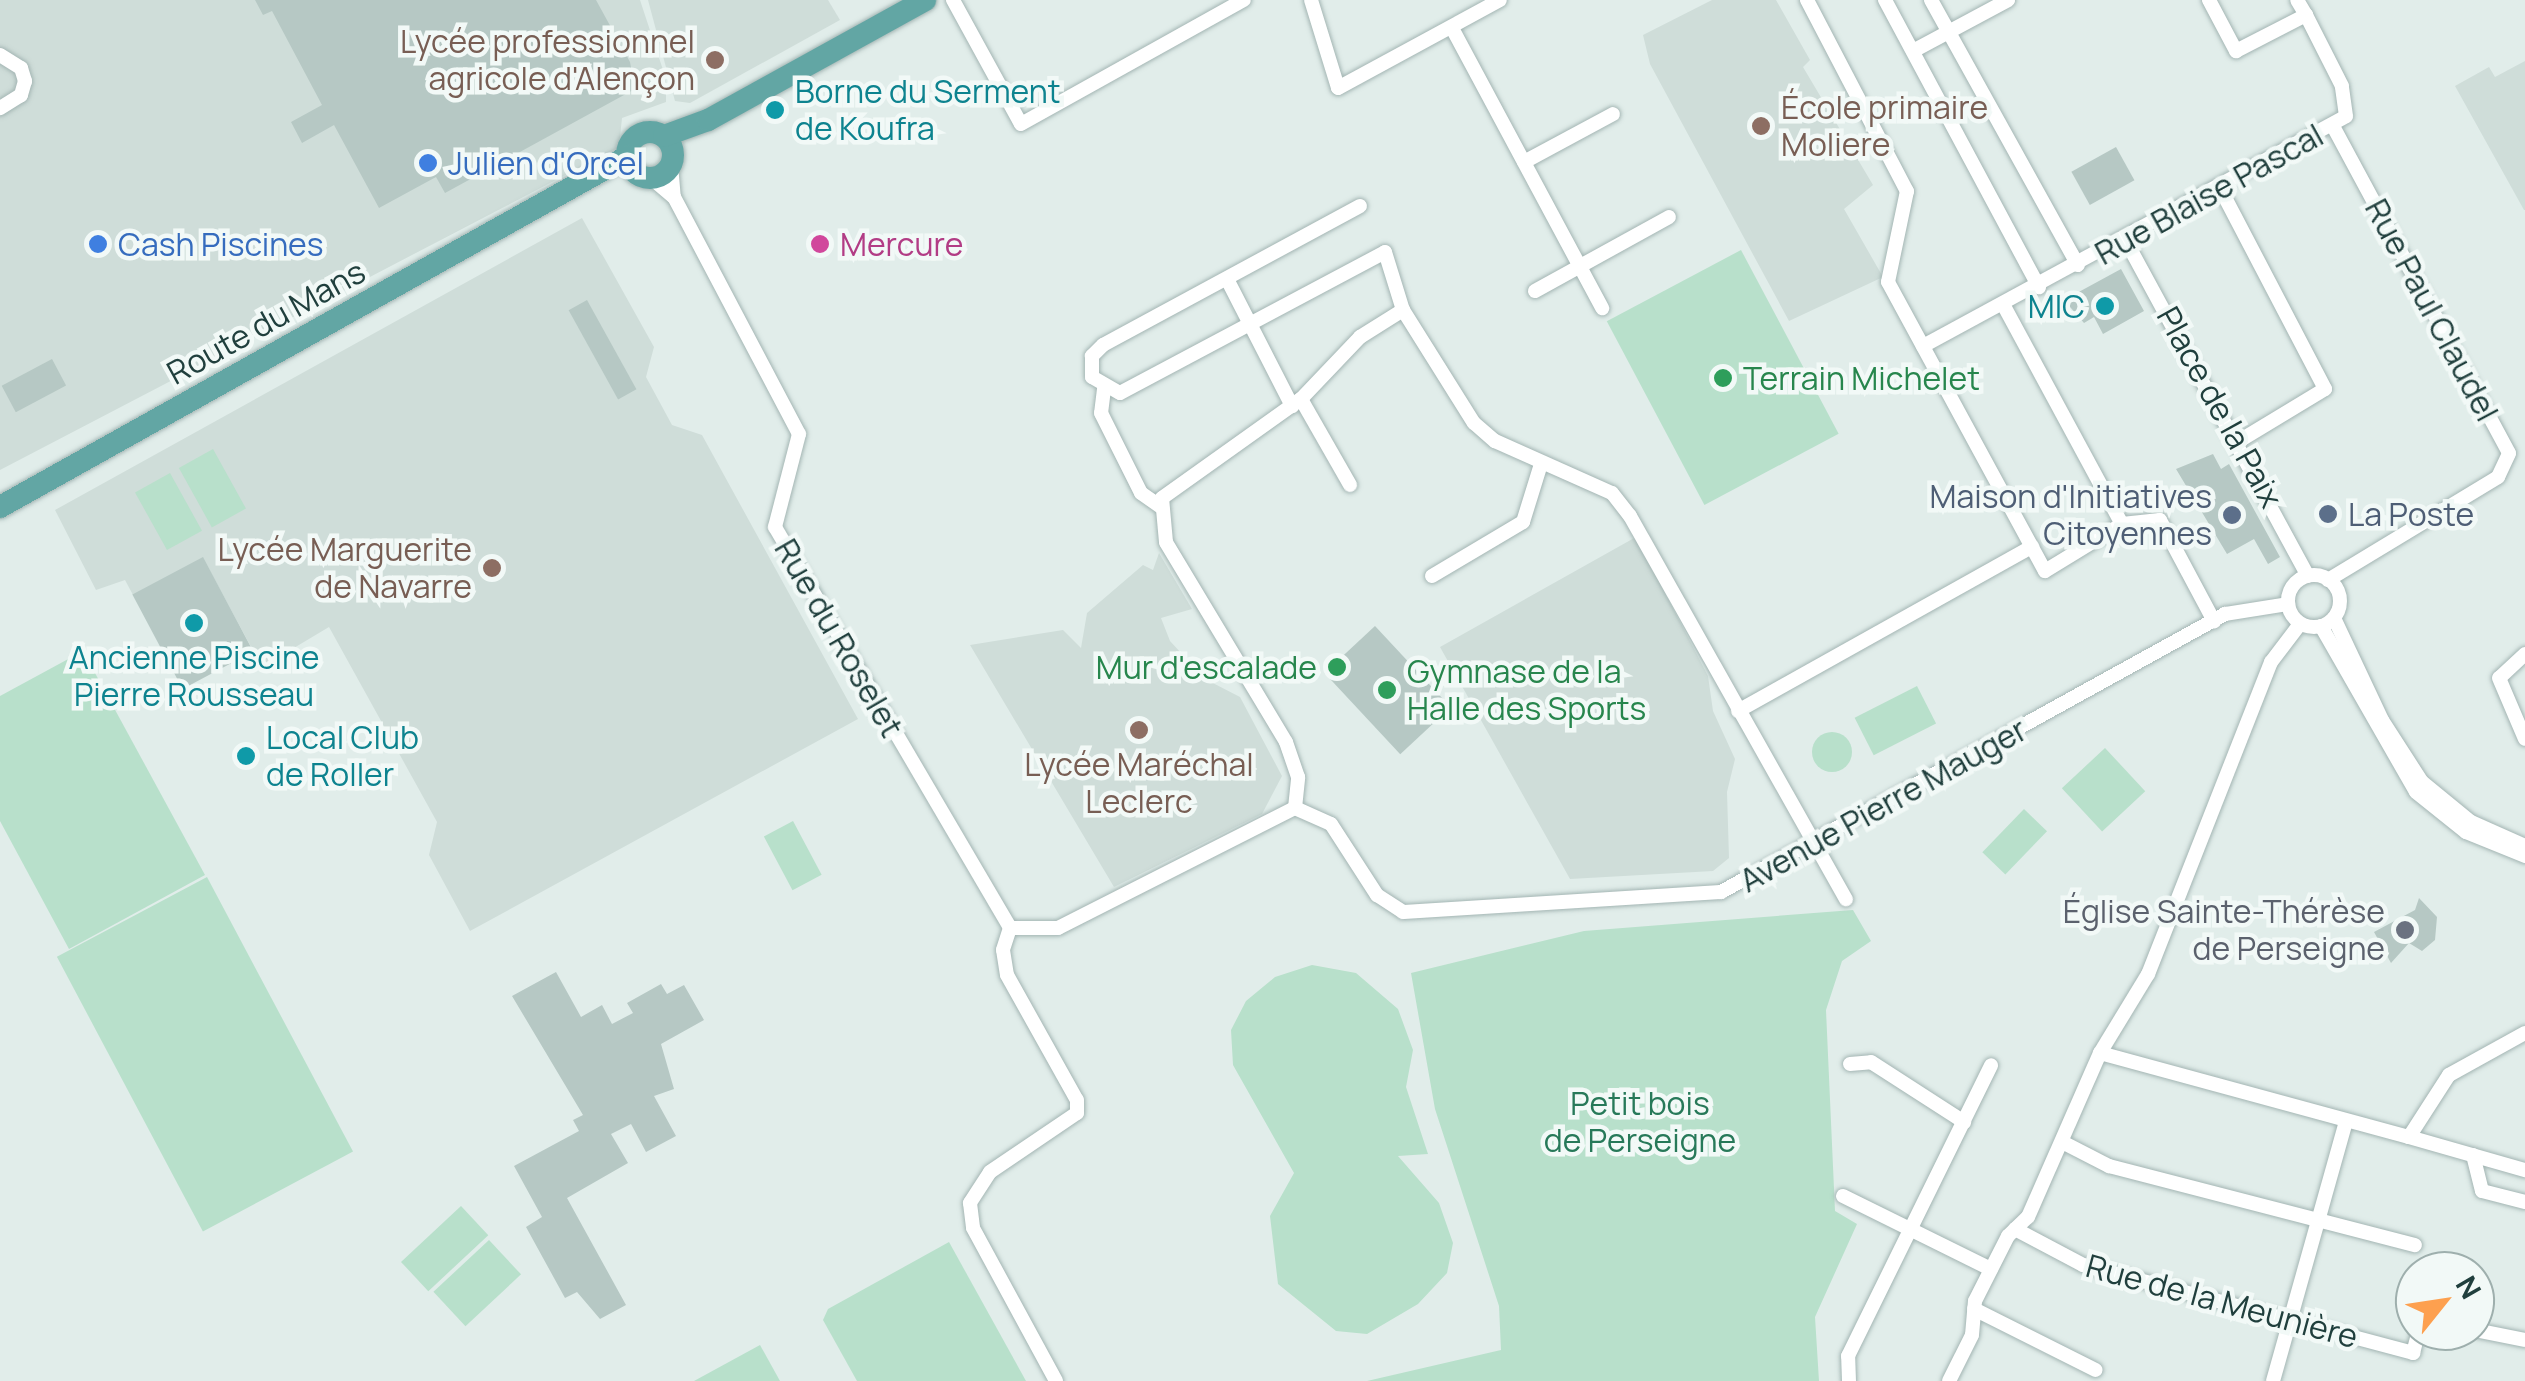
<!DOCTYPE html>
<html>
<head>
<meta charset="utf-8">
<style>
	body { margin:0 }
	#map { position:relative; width:2525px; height:1381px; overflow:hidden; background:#e1edea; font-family:Manrope,sans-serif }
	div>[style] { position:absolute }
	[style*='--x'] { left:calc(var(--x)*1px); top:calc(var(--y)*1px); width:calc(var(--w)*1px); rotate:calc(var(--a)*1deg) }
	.built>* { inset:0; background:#cfddd9 }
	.green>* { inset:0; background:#b8e0cb; transform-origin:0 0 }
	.round { border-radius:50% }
	.building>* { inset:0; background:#b6c8c4; transform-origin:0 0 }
	.roads { filter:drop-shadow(0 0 2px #a3b5b3) drop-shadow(0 0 2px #a3b5b3) }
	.street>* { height:14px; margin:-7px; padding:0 7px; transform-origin:7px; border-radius:7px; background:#fff }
	.street>.ring { margin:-7px; padding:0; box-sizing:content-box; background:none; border:14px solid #fff; border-radius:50% }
	.primary>* { height:22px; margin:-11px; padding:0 11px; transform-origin:11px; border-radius:11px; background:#62a6a4 }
	.primary>.ring { margin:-11px; padding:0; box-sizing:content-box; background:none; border:22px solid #62a6a4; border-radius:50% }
	.dots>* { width:28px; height:28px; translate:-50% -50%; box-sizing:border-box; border:5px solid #f2f9f7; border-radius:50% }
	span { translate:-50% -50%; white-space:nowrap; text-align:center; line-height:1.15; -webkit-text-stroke:9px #f2f9f7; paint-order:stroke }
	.education-label { font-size:32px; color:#785e54 }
	.right { translate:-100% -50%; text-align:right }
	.left { translate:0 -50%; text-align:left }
	.culture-label { font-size:32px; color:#0d838f }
	.shop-label { font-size:32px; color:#366cbe }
	.street-label { font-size:32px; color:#203f3d }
	.hotel-label { font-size:32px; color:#b23c85 }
	.leisure-label { font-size:32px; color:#27864d }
	.service-label { font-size:32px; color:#4e5e75 }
	.worship-label { font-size:32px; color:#5b616d }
	.park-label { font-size:32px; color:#277959 }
	.north { position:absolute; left:2395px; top:1251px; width:100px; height:100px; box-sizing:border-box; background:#f2f9f7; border:2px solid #9eafad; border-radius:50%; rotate:60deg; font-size:28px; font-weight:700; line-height:40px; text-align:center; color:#203f3d }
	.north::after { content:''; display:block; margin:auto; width:35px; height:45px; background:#fda04f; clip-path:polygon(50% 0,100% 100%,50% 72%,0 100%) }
</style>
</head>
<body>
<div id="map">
	<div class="built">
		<div style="clip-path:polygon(0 0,640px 0,666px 79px,666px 102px,622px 118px,619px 147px,0 470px)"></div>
		<div style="clip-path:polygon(648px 0,828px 0,840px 20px,690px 103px,675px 101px)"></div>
		<div style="clip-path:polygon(1712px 0,1776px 0,1810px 60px,1803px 67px,1873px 185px,1844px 209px,1883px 277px,1789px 321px,1650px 64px,1643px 35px)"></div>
		<div style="clip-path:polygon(2525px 61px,2525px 210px,2524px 210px,2455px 86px,2489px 67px,2495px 77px)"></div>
		<div style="clip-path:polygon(582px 218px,654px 347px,646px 377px,672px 425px,702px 435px,858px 719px,470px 931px,429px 855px,437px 822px,329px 627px,262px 667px,203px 558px,133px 595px,125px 580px,96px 590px,55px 510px)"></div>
		<div style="clip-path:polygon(1636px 537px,1708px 676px,1713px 711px,1735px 759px,1727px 792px,1729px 858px,1713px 871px,1570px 879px,1440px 647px)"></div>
		<div style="clip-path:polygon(1159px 553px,1192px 609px,1161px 618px,1170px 641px,1205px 679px,1240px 697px,1282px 776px,1262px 814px,1114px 887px,970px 645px,1063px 630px,1081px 648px,1087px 613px,1143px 565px,1153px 570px)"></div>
	</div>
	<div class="green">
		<div style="left:1741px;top:250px;width:208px;height:152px;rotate:62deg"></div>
		<div style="left:213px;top:449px;width:68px;height:39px;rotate:61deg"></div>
		<div style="left:170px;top:473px;width:66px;height:40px;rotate:61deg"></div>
		<div style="clip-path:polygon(83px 651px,205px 875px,69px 949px,0 821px,0 696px)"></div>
		<div style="left:1917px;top:686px;width:42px;height:70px;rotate:63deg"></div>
		<div class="round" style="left:1812px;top:732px;width:40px;height:40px"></div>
		<div style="left:2105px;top:748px;width:59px;height:59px;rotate:47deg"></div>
		<div style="left:2024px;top:809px;width:32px;height:60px;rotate:44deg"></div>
		<div style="left:793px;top:821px;width:61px;height:33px;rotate:62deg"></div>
		<div style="left:207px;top:877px;width:311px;height:170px;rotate:62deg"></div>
		<div style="clip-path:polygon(1853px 910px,1871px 941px,1842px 961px,1826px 1010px,1835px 1211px,1857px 1224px,1815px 1317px,1819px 1381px,1367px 1381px,1501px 1350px,1499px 1306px,1435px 1109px,1411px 973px,1584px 931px)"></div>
		<div style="clip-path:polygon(1312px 965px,1356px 973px,1398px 1009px,1413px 1050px,1406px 1087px,1428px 1154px,1398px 1156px,1439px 1203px,1453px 1243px,1447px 1273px,1418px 1304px,1367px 1334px,1336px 1331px,1278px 1284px,1270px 1216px,1294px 1173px,1233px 1065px,1231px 1030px,1246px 1001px,1275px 977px)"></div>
		<div style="left:461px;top:1206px;width:40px;height:82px;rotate:47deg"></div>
		<div style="left:489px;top:1240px;width:47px;height:76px;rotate:47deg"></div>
		<div style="clip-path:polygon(949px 1242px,1026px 1381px,857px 1381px,823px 1320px,828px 1309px)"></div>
		<div style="clip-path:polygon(760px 1345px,780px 1381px,694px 1381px)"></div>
	</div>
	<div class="building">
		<div style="clip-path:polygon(255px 0,596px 0,630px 62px,635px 89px,445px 193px,436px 177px,379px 208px,334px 125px,302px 143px,291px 122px,322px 105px,272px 11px,263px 15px)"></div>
		<div style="left:2116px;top:147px;width:38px;height:51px;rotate:61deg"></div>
		<div style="clip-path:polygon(2121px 269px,2144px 311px,2103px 334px,2094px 317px,2084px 323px,2064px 300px)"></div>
		<div style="left:587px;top:300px;width:102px;height:21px;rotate:61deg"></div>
		<div style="left:52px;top:359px;width:30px;height:57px;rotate:62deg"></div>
		<div style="clip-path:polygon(2213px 454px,2221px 469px,2229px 464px,2280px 557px,2268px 564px,2254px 539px,2227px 554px,2176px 469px)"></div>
		<div style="left:203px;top:557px;width:107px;height:80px;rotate:62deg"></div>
		<div style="left:1375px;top:626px;width:111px;height:69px;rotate:47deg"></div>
		<div style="clip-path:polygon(2419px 898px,2437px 917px,2435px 940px,2422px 951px,2409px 943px,2391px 963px,2374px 932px,2415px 910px)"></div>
		<div style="clip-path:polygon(556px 972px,581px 1017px,602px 1005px,612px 1024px,633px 1013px,627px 1003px,661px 984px,667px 994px,684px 985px,704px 1020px,661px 1044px,674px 1089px,654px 1096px,676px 1136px,646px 1152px,631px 1124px,611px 1134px,628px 1163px,567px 1198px,626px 1305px,600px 1319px,577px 1292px,565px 1298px,526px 1227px,542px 1217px,514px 1166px,579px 1131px,573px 1120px,583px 1115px,512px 996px)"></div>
	</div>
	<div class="roads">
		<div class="street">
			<div style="--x:953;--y:0;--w:141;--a:61.3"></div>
			<div style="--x:1021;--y:124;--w:255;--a:-29.1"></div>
			<div style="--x:1311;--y:0;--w:92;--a:72.9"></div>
			<div style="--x:1338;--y:88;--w:184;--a:-28.5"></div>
			<div style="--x:1807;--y:0;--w:216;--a:62.4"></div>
			<div style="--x:1907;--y:191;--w:93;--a:101.8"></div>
			<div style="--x:1888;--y:282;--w:329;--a:61.5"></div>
			<div style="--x:2045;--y:571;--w:90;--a:-31.4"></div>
			<div style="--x:2122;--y:524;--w:38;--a:-6"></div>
			<div style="--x:2160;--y:520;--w:115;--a:61.9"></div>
			<div style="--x:1885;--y:0;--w:326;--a:61.8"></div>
			<div style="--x:1931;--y:0;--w:303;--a:61"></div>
			<div style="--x:2209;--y:0;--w:58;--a:62.1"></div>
			<div style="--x:2236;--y:51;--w:79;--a:-27.2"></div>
			<div style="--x:2306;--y:15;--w:17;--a:-121"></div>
			<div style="--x:1452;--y:28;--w:318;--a:61.8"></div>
			<div style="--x:1913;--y:51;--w:108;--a:-28.2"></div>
			<div style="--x:0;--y:55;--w:25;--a:32"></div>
			<div style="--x:21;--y:68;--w:14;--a:73"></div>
			<div style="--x:25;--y:81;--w:15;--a:106"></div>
			<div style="--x:21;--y:95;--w:25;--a:148"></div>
			<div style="--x:1524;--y:162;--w:101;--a:-28.3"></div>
			<div style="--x:671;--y:165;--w:32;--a:85"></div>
			<div style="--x:651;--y:178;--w:30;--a:40"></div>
			<div style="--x:674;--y:197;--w:268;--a:62.2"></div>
			<div style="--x:799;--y:434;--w:96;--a:104.5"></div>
			<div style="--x:775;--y:527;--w:465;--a:59.6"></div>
			<div style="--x:1010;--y:928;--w:48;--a:0"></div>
			<div style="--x:1058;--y:928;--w:266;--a:-26.9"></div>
			<div style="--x:2219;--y:186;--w:229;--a:62.4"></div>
			<div style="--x:2325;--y:389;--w:100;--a:148.8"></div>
			<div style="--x:1360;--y:206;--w:292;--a:151.6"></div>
			<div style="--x:1103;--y:345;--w:16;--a:135"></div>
			<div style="--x:1092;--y:356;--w:21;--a:90"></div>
			<div style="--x:1092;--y:377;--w:32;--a:30"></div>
			<div style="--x:1120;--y:393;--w:300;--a:-28"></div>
			<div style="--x:1385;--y:252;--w:61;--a:72.8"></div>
			<div style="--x:1403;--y:310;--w:133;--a:57.9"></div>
			<div style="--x:1474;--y:423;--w:28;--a:41"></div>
			<div style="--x:1495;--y:441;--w:128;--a:24"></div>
			<div style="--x:1612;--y:493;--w:29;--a:52"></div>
			<div style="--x:1630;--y:516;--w:440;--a:60.6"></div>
			<div style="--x:2126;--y:241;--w:381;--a:61.5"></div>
			<div style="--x:1227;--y:279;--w:143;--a:62.9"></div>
			<div style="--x:1535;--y:291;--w:153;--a:-28.9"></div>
			<div style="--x:2004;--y:306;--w:248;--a:61.6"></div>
			<div style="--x:1923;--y:346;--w:481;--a:-28.5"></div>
			<div style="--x:2346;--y:116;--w:30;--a:-98"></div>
			<div style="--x:2342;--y:86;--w:80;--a:-116.9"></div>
			<div style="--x:1104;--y:389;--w:24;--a:97"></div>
			<div style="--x:1101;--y:413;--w:89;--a:63.4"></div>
			<div style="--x:1141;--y:493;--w:24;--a:35"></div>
			<div style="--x:1301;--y:399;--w:99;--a:60.3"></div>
			<div class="ring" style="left:2288px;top:575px;width:38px;height:38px"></div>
			<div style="--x:1432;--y:576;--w:106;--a:-30.7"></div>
			<div style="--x:1523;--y:522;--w:61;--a:-72.8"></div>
			<div style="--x:2328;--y:580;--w:199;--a:-31.2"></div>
			<div style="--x:2498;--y:477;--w:26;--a:-65"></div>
			<div style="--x:2509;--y:453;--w:371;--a:-118.3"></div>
			<div style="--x:2334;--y:618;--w:113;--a:64.8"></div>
			<div style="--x:2382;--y:720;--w:74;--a:57.2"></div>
			<div style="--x:2422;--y:782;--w:63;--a:39.2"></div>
			<div style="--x:2471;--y:822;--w:59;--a:24"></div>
			<div style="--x:2300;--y:624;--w:48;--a:127.3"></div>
			<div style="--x:2271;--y:662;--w:335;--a:111.5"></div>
			<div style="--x:2148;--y:974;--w:92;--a:121.3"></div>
			<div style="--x:2100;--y:1053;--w:320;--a:15.2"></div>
			<div style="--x:2409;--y:1137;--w:74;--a:-57.2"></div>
			<div style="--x:2449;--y:1075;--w:87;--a:-28.9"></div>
			<div style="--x:2321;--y:626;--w:191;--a:60.2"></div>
			<div style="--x:2416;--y:792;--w:64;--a:38.7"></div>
			<div style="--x:2466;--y:832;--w:64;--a:22.1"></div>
			<div style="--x:2525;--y:654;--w:35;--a:137"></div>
			<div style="--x:2499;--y:678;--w:66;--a:66.9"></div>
			<div style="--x:1738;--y:711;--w:337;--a:-29.2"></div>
			<div style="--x:1295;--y:808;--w:39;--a:24"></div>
			<div style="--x:1331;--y:824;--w:85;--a:57.1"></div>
			<div style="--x:1377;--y:895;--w:31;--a:33"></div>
			<div style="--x:1403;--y:912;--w:319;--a:-3.6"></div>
			<div style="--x:1721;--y:892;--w:576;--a:-28.88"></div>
			<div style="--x:2225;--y:614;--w:64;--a:-9"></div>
			<div style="--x:1295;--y:808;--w:31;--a:-84"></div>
			<div style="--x:1298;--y:777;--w:37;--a:-109"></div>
			<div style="--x:1286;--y:742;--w:233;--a:-121"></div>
			<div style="--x:1166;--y:542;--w:44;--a:-95.2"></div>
			<div style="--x:1162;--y:498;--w:171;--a:-35.5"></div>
			<div style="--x:1301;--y:399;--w:86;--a:-46.4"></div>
			<div style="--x:1360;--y:337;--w:51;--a:-32.1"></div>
			<div style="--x:1010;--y:928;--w:23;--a:108"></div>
			<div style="--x:1003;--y:950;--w:25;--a:81"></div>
			<div style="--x:1007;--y:975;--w:143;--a:60.8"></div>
			<div style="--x:1077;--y:1100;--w:13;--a:90"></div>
			<div style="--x:1077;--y:1113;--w:105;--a:145.9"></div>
			<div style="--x:990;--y:1172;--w:37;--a:123"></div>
			<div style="--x:970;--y:1203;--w:25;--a:83"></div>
			<div style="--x:973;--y:1228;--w:174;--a:61.5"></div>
			<div style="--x:1850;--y:1064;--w:21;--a:-5"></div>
			<div style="--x:1871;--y:1062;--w:111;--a:32.8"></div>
			<div style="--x:2409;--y:1137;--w:121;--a:15.9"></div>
			<div style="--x:2064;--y:1143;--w:51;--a:27.1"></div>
			<div style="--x:2109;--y:1166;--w:316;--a:14.5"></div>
			<div style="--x:2473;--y:1155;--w:37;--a:76"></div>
			<div style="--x:2482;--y:1191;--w:44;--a:14.3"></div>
			<div style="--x:1843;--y:1196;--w:165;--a:26.3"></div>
			<div style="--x:2015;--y:1229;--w:77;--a:27.9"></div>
			<div style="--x:2083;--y:1265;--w:342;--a:14.9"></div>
			<div style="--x:2413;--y:1353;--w:23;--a:-75"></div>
			<div style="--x:1974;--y:1309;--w:136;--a:26.6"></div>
			<div style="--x:2475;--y:1330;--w:51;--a:11.3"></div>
			<div style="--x:1849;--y:1381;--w:25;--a:-92"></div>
			<div style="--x:1848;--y:1356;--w:324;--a:-63.8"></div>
			<div style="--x:1949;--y:1381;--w:51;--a:-63.4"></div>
			<div style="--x:1972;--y:1335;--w:34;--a:-85"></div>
			<div style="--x:1975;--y:1301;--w:73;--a:-63.1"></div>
			<div style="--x:2008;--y:1236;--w:28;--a:-44"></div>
			<div style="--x:2028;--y:1217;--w:179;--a:-66.3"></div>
			<div style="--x:2273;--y:1381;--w:270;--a:-74.3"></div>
		</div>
		<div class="primary">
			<div class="ring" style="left:627px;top:132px;width:24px;height:24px"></div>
			<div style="--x:664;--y:136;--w:47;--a:-20"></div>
			<div style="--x:708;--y:120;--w:248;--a:-28.9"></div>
			<div style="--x:0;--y:507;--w:719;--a:-29.2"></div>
		</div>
	</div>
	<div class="dots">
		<div style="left:715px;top:60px;background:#8d6e63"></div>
		<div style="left:775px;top:110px;background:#0f9aa8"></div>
		<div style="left:1761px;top:126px;background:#8d6e63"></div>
		<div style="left:428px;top:163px;background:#3f7fe0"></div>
		<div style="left:98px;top:244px;background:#3f7fe0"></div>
		<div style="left:820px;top:244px;background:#d1479c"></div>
		<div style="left:2105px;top:306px;background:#0f9aa8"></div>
		<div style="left:1723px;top:378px;background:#2e9e5b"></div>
		<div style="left:2328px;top:514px;background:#5c6f8a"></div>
		<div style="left:2232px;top:515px;background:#5c6f8a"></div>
		<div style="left:492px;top:568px;background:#8d6e63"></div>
		<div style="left:194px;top:623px;background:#0f9aa8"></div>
		<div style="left:1337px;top:667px;background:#2e9e5b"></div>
		<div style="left:1387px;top:690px;background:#2e9e5b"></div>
		<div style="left:1139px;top:730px;background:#8d6e63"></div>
		<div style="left:246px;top:756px;background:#0f9aa8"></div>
		<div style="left:2405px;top:930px;background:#6b7280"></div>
	</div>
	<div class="education-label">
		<span class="right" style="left:695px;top:60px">Lycée professionnel<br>agricole d'Alençon</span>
		<span class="left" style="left:1781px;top:126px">École primaire<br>Moliere</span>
		<span class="right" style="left:472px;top:568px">Lycée Marguerite<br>de Navarre</span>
		<span style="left:1139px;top:783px">Lycée Maréchal<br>Leclerc</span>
	</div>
	<div class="culture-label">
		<span class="left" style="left:795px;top:110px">Borne du Serment<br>de Koufra</span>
		<span class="right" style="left:2085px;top:306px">MIC</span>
		<span style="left:194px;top:676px">Ancienne Piscine<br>Pierre Rousseau</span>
		<span class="left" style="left:266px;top:756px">Local Club<br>de Roller</span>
	</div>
	<div class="shop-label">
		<span class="left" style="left:448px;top:163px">Julien d'Orcel</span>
		<span class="left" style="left:118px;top:244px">Cash Piscines</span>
	</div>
	<div class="street-label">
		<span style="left:2209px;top:194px;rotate:-29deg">Rue Blaise Pascal</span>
		<span style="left:2432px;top:310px;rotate:62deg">Rue Paul Claudel</span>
		<span style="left:266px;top:322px;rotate:-29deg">Route du Mans</span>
		<span style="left:2220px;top:407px;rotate:61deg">Place de la Paix</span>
		<span style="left:839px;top:638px;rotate:60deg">Rue du Roselet</span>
		<span style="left:1883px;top:805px;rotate:-29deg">Avenue Pierre Mauger</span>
		<span style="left:2222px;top:1301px;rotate:15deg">Rue de la Meunière</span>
	</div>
	<div class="hotel-label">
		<span class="left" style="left:840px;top:244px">Mercure</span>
	</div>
	<div class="leisure-label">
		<span class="left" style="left:1743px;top:378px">Terrain Michelet</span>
		<span class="right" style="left:1317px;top:667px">Mur d'escalade</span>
		<span class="left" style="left:1407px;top:690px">Gymnase de la<br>Halle des Sports</span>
	</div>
	<div class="service-label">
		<span class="right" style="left:2212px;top:515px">Maison d'Initiatives<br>Citoyennes</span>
		<span class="left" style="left:2348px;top:514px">La Poste</span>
	</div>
	<div class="worship-label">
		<span class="right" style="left:2385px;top:930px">Église Sainte-Thérèse<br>de Perseigne</span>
	</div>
	<div class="park-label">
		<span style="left:1640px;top:1122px">Petit bois<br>de Perseigne</span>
	</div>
	<div class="north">N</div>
</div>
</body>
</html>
